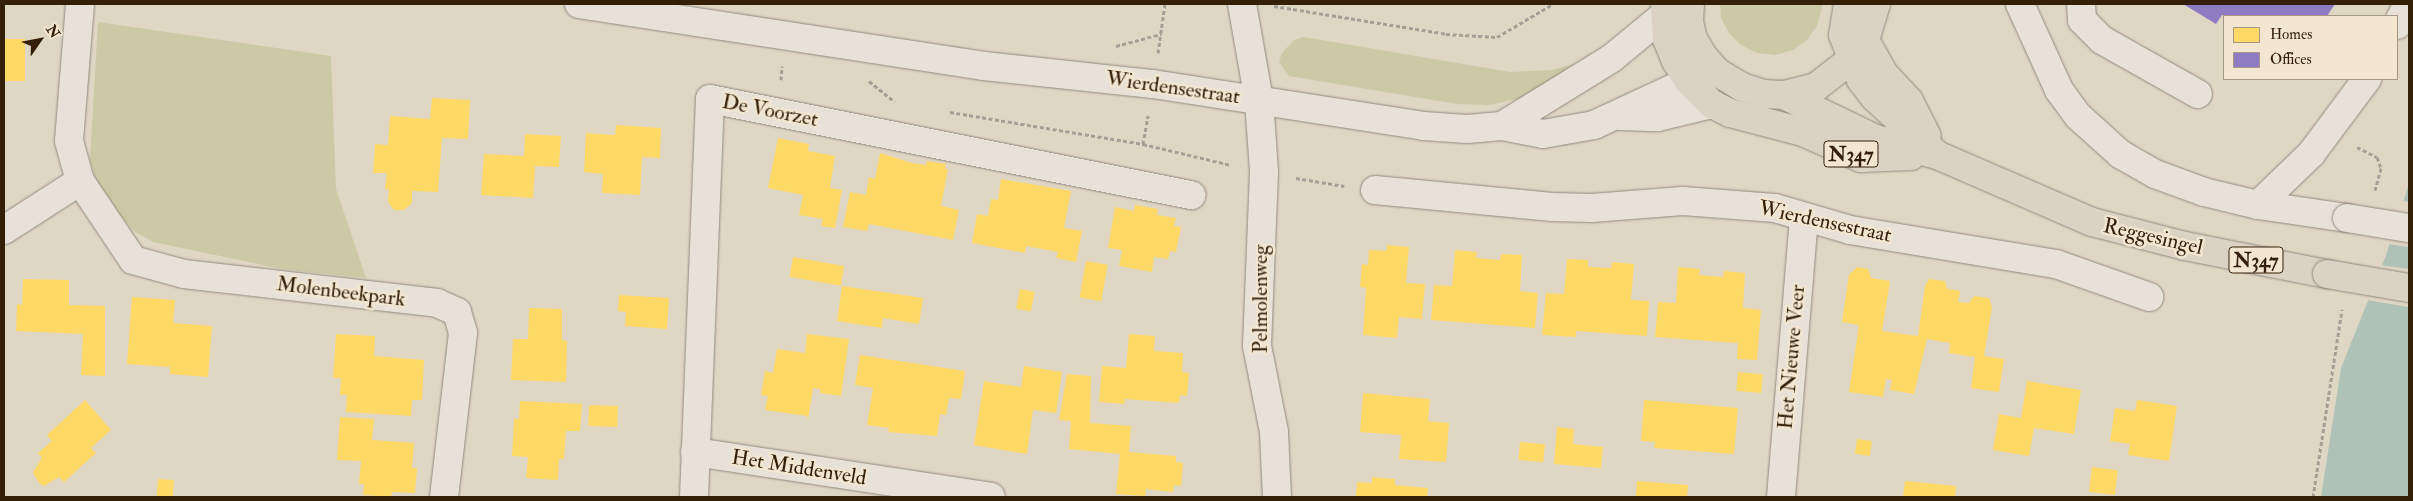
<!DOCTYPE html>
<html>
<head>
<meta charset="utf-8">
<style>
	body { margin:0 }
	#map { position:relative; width:2413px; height:501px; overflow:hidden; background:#e0d6c4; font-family:"IM FELL Double Pica",serif }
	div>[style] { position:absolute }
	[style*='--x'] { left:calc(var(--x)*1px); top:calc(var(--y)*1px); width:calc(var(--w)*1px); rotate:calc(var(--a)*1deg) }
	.green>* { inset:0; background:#cbc9a6 }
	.water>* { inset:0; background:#aec2b8 }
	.pier>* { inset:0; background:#e0d6c4 }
	.homes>* { inset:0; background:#ffd966; transform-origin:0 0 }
	.offices>* { inset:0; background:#8e7cc3 }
	.path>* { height:3px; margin-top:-1.5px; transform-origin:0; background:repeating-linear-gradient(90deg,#a59f95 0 4px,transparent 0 6.5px) }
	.roads { filter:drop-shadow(0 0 1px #928a7e) drop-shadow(0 0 1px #928a7e) }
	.minor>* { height:28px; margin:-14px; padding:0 14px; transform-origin:14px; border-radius:14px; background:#e7e1d8 }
	.secondary>* { height:28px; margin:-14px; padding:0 14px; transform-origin:14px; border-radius:14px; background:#e7e1d8 }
	.primary>* { height:28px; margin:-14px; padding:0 14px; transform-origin:14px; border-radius:14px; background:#dbd2c3 }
	.bridges { filter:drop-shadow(0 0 1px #928a7e) drop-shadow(0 0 1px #928a7e) }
	.minor-bridge>* { height:28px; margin:-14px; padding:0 14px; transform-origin:14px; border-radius:14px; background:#e7e1d8 }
	.primary-bridge>* { height:28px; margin:-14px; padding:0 14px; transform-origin:14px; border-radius:14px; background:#dbd2c3 }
	span { translate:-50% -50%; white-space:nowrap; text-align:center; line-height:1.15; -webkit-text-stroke:5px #f3e6d1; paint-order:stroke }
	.shield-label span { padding:1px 4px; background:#f3e6d1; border:1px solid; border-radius:4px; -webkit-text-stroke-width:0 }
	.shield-label { font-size:20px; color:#341f09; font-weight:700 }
	.street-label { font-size:21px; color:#341f09 }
	.frame { position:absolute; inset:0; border:5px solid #341f09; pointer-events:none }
	.legend { position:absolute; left:2223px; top:15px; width:175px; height:65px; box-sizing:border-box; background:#f3e6d1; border:1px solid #a79681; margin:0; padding:6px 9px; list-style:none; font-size:15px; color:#341f09 }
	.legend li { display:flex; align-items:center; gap:10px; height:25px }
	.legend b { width:25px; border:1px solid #a79681 }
	.north { position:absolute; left:15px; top:15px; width:50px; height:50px; -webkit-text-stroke:4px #f3e6d1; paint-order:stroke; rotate:57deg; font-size:14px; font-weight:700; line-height:20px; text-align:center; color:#341f09 }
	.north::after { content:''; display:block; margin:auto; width:18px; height:22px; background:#341f09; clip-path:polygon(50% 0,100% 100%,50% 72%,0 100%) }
</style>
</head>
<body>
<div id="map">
	<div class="green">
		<div style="clip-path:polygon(1720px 4px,1822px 4px,1822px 8px,1817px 26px,1807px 40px,1793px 50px,1775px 55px,1757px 53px,1741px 45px,1729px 33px,1721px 18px)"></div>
		<div style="clip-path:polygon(98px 22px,331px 56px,336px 189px,366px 278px,282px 269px,153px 242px,134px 231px,113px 208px,98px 185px,90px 160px)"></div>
		<div style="clip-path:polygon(1304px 37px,1510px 72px,1551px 70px,1595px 59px,1526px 97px,1489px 105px,1457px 104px,1289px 76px,1279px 62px,1282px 53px,1294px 40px)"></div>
	</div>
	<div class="water">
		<div style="clip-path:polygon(2409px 184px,2409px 497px,2321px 497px,2341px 368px,2385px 258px)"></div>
	</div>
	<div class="pier">
		<div style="clip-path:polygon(2402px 201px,2409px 202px,2409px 247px,2387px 244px)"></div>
		<div style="clip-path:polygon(2380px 265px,2409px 269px,2409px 307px,2366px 300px)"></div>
	</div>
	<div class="homes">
		<div style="left:4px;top:39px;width:21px;height:42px"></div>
		<div style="clip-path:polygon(432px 98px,470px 100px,468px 139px,442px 138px,438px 192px,412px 191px,412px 203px,404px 210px,394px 210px,388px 202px,389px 189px,385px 189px,387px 173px,373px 173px,375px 144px,388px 145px,390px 116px,430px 119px)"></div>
		<div style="clip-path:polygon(616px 125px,661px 128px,660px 158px,642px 157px,640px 195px,602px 193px,603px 174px,584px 172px,586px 133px,615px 135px)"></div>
		<div style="clip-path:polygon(525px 134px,561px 136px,559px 167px,535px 166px,533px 198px,481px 195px,484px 154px,524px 156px)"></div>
		<div style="clip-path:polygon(778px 138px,809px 144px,808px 151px,835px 156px,830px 188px,842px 190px,835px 228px,821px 226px,823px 219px,799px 215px,803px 195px,768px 188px)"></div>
		<div style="clip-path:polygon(880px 153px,912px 163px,926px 165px,927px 161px,946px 164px,945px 169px,948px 169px,941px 206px,959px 210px,953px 240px,869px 224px,867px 231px,843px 227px,850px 192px,866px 195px,869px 177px,875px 179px)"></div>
		<div style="clip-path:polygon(1001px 179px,1071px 191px,1064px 228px,1082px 231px,1076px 262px,1056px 258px,1058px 252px,1026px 246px,1025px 253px,972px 243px,977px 214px,988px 216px,991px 199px,998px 200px)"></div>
		<div style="clip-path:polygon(1135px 205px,1158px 209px,1157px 215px,1176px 218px,1174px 226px,1181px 227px,1176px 252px,1170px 251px,1168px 259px,1154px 257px,1152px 272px,1119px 266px,1122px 250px,1108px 248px,1115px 207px,1134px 211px)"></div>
		<div style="clip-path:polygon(1387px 245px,1409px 247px,1406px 283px,1425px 284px,1422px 319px,1399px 317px,1397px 338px,1363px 335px,1366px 288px,1360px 287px,1362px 264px,1368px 265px,1369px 250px,1387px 251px)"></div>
		<div style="clip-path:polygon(1455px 250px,1477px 252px,1476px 258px,1500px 260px,1501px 254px,1522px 255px,1520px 291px,1538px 293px,1535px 328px,1431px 320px,1434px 285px,1452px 286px)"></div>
		<div style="left:793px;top:257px;width:52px;height:20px;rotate:10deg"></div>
		<div style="clip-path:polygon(1567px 259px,1588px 260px,1588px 267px,1611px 268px,1612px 262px,1634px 264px,1631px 300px,1649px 301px,1647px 336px,1576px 331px,1576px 337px,1542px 335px,1546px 293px,1564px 294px)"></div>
		<div style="left:1086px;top:261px;width:22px;height:37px;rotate:10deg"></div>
		<div style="clip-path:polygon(1678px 267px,1700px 269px,1699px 275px,1723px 277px,1724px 271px,1745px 273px,1743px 308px,1761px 310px,1757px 360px,1737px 359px,1738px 343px,1655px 337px,1658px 302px,1676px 303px)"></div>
		<div style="clip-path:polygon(1857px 267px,1868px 269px,1871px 278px,1890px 281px,1882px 331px,1918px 336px,1925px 286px,1929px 279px,1945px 281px,1947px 289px,1960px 291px,1958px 302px,1969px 303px,1974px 296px,1989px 298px,1992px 307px,1984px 356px,2004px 359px,1999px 392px,1971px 388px,1975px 357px,1949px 353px,1950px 343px,1927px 339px,1914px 394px,1890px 390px,1892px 380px,1886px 379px,1883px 397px,1849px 392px,1859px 325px,1842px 322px,1849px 275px)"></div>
		<div style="clip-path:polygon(23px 279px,69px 280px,69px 305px,105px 306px,105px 376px,81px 375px,83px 334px,16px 331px,17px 304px,22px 305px)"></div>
		<div style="clip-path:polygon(842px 286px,923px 298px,919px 324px,883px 318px,882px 328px,837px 321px)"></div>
		<div style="left:1020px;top:289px;width:15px;height:20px;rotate:11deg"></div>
		<div style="clip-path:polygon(619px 295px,669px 298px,667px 329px,625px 326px,626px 312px,618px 311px)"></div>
		<div style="clip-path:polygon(132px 297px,175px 300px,173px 323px,212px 326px,208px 377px,170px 374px,170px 367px,127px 364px)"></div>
		<div style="clip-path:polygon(529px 308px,562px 309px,562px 340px,567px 341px,566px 382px,511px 380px,513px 339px,528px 339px)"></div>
		<div style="clip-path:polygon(336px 334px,375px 336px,374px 356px,424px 360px,422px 400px,412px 400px,411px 416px,346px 412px,347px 395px,340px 395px,341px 378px,333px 378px)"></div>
		<div style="clip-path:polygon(807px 334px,849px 339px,841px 396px,820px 393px,820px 389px,813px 388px,808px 420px,807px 416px,765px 410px,768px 396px,761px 395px,765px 371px,773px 373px,777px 349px,805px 353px)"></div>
		<div style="clip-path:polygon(1129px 334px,1155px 336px,1154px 351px,1183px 353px,1182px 372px,1189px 373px,1187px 396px,1180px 395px,1179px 403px,1125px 399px,1124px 404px,1099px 402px,1102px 366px,1126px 368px)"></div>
		<div style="clip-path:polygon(860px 355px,965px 371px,961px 399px,949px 398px,946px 415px,940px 414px,937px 436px,888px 432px,889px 428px,867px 425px,873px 388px,855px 385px)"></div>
		<div style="clip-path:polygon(1024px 366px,1062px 372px,1056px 413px,1033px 410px,1027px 454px,974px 445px,984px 381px,1021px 387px)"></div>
		<div style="left:1738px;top:372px;width:25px;height:19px;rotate:5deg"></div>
		<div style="clip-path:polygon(1067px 374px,1091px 376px,1090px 423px,1131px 426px,1129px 452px,1176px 456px,1176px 462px,1183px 463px,1181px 486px,1174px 485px,1173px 492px,1146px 489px,1145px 496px,1116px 494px,1120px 454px,1069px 449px,1071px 421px,1059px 420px)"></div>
		<div style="clip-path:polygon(2027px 381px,2081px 390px,2074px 434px,2034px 428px,2029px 456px,1993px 450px,1999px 414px,2021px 418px)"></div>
		<div style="clip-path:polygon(1363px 393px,1430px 399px,1428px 421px,1449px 423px,1446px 462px,1399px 459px,1401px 435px,1360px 432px)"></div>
		<div style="clip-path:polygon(85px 400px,111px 430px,91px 448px,96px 453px,64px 482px,59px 477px,44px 486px,39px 483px,33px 472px,42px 458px,38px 453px,52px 441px,47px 435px)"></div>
		<div style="clip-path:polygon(1644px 400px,1738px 408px,1734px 454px,1654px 448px,1655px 442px,1641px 441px)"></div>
		<div style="clip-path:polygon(2137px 400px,2177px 406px,2169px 461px,2128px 455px,2130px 444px,2110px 441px,2115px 408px,2135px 411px)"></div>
		<div style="clip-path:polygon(520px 401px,582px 404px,580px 431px,566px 431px,564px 459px,559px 459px,558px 480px,526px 478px,528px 457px,512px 456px,514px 419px,519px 419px)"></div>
		<div style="left:589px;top:405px;width:29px;height:21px;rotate:2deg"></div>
		<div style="clip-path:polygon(340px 417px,374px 419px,372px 440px,414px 443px,412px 468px,417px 468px,415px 493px,392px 492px,391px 497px,363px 495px,364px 484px,359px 484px,361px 461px,337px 460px)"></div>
		<div style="clip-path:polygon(1557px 427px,1574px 429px,1573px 444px,1603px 447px,1601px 468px,1554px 464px)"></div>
		<div style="left:1857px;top:439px;width:15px;height:15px;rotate:8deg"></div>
		<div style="left:1520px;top:442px;width:25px;height:18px;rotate:5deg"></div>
		<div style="left:2092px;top:467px;width:26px;height:25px;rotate:7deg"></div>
		<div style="clip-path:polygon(1372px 477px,1395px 479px,1395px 485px,1428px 488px,1427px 497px,1356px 497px,1357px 482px,1372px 483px)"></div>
		<div style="left:158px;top:479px;width:16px;height:18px;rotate:4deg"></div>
		<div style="clip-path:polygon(1637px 481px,1688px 485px,1687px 497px,1636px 497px)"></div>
		<div style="clip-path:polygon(1905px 481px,1956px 486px,1955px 497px,1903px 497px)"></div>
	</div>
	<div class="offices">
		<div style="clip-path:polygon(2183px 4px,2335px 4px,2327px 16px,2222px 15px,2216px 24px)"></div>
	</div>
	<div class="path">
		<div style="--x:1274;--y:6;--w:174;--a:9.2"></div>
		<div style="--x:1446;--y:34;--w:51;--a:3.4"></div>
		<div style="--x:1497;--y:37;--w:65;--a:-30.5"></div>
		<div style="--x:1116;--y:46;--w:47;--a:-14.9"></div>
		<div style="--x:1158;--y:53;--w:49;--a:-81.9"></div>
		<div style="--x:781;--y:80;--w:14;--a:-86"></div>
		<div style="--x:869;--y:81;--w:33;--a:39"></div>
		<div style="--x:950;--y:112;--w:196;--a:9.4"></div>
		<div style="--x:1143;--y:144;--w:90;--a:13.4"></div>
		<div style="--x:1143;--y:144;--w:29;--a:-80"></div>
		<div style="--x:2357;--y:147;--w:22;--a:27"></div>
		<div style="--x:2377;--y:157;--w:12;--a:70"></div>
		<div style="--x:2381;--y:168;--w:23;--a:105"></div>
		<div style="--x:1296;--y:178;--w:49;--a:9.5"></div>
		<div style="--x:2313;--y:497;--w:190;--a:-81.2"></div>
	</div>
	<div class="roads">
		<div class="minor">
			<div style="--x:80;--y:4;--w:137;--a:94.6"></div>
			<div style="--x:69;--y:141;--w:41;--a:74.6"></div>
			<div style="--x:80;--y:181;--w:95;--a:56.1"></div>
			<div style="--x:133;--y:260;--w:53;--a:15.4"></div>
			<div style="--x:184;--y:274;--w:255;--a:6.5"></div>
			<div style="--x:437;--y:303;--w:22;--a:24"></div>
			<div style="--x:457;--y:312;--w:22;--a:74"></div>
			<div style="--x:463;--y:333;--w:165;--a:96.6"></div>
			<div style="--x:1242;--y:4;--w:97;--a:80"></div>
			<div style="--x:1259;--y:100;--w:72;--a:86"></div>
			<div style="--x:1264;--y:172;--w:174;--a:92.3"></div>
			<div style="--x:1257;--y:346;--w:88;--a:78.8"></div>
			<div style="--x:1274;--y:432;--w:65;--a:87.4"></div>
			<div style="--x:2020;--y:4;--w:94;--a:65.6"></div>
			<div style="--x:2059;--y:90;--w:32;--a:54"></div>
			<div style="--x:2078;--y:116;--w:57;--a:42.1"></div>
			<div style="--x:2120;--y:154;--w:40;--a:29.7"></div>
			<div style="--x:2155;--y:174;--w:52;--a:20.2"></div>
			<div style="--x:2204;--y:192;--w:56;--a:13.5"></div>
			<div style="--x:2258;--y:205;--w:90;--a:8.3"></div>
			<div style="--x:2081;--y:4;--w:16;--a:86"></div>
			<div style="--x:2082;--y:20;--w:28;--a:45"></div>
			<div style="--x:2102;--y:40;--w:110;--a:29.4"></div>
			<div style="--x:2397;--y:25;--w:24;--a:-62"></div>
			<div style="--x:1375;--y:190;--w:178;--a:5.5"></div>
			<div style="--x:1552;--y:207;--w:40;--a:1.4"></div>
			<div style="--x:1592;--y:208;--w:91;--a:-4.4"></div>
			<div style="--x:1683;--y:201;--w:92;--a:4.4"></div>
			<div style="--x:1775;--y:208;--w:78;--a:16.3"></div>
			<div style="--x:1850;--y:230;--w:209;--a:9.4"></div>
			<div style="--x:2056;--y:264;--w:99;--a:19.5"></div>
			<div style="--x:2258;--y:205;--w:74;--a:-43.9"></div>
			<div style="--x:2311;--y:154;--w:94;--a:-53.3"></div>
			<div style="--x:4;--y:230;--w:90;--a:-32.8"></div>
			<div style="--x:695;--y:452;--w:299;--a:8.6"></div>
			<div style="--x:694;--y:497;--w:398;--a:-87.7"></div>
			<div style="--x:710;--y:99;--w:491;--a:11.3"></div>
			<div style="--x:1781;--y:497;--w:281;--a:-85.3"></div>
		</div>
		<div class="secondary">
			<div style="--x:579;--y:4;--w:410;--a:8.7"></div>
			<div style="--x:984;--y:66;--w:170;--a:6.1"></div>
			<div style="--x:1153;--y:84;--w:273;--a:8.8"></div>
			<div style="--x:1423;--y:126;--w:44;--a:3.9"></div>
			<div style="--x:1467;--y:129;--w:35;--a:-5"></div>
			<div style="--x:1502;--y:126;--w:42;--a:11"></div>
			<div style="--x:1543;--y:134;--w:52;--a:-10"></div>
			<div style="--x:1594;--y:125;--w:105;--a:-24.9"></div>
			<div style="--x:1620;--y:116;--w:38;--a:2"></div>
			<div style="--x:1658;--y:117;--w:56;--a:-13.5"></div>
			<div style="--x:1502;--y:126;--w:129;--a:-31.7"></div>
			<div style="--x:1612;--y:58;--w:66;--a:-39.5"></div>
		</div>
		<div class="primary">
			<div style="--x:1665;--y:4;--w:35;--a:87"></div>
			<div style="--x:1667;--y:39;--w:24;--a:68"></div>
			<div style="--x:1676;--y:61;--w:24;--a:57"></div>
			<div style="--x:1689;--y:81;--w:33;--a:45"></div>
			<div style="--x:1712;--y:104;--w:20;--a:27"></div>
			<div style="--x:1730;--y:113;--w:75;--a:14.6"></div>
			<div style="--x:1803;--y:132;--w:64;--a:24.1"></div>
			<div style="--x:1861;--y:158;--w:50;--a:-2.3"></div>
			<div style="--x:1690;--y:4;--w:18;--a:93"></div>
			<div style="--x:1689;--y:22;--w:17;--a:77"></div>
			<div style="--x:1693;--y:39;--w:20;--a:60"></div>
			<div style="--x:1703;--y:56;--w:21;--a:49"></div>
			<div style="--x:1717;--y:72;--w:29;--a:31"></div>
			<div style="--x:1742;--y:87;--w:23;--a:18"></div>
			<div style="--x:1764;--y:94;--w:20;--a:3"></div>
			<div style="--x:1784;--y:95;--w:33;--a:-14"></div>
			<div style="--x:1816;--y:87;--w:46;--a:-37.9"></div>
			<div style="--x:1852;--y:59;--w:23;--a:-56"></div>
			<div style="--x:1865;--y:40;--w:38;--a:-73"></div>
			<div style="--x:1848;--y:4;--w:31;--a:99"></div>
			<div style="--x:1843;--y:35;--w:48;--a:68.2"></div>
			<div style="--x:1861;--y:80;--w:23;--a:52"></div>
			<div style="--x:1875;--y:98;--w:80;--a:42.5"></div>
			<div style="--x:1865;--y:40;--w:38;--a:61"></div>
			<div style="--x:1883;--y:73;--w:38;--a:47"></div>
			<div style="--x:1909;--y:101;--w:39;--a:63"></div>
			<div style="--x:1784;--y:95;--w:102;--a:25.6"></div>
			<div style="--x:1876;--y:139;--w:63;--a:14.7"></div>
			<div style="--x:1937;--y:155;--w:169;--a:23.4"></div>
			<div style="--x:2092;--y:222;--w:96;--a:14.5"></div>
			<div style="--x:2185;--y:246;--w:145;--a:11.2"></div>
		</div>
	</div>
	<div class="bridges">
		<div class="minor-bridge">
			<div style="--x:2347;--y:218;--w:63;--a:9.2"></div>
		</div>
		<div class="primary-bridge">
			<div style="--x:2327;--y:274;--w:83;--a:9.7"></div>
		</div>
	</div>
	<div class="shield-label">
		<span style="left:1851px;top:154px">N347</span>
		<span style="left:2256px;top:260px">N347</span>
	</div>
	<div class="street-label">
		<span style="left:1173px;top:88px;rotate:8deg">Wierdensestraat</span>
		<span style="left:770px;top:111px;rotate:11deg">De Voorzet</span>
		<span style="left:1825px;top:222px;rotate:12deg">Wierdensestraat</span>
		<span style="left:2153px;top:237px;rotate:13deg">Reggesingel</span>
		<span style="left:341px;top:292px;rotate:7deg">Molenbeekpark</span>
		<span style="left:1261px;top:299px;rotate:-90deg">Pelmolenweg</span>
		<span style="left:1792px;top:357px;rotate:-85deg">Het Nieuwe Veer</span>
		<span style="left:799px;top:468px;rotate:9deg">Het Middenveld</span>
	</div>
	<div class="frame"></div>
	<ul class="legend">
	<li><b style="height:14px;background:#ffd966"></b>Homes</li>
	<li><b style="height:14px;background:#8e7cc3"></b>Offices</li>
	</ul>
	<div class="north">N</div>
</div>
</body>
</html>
